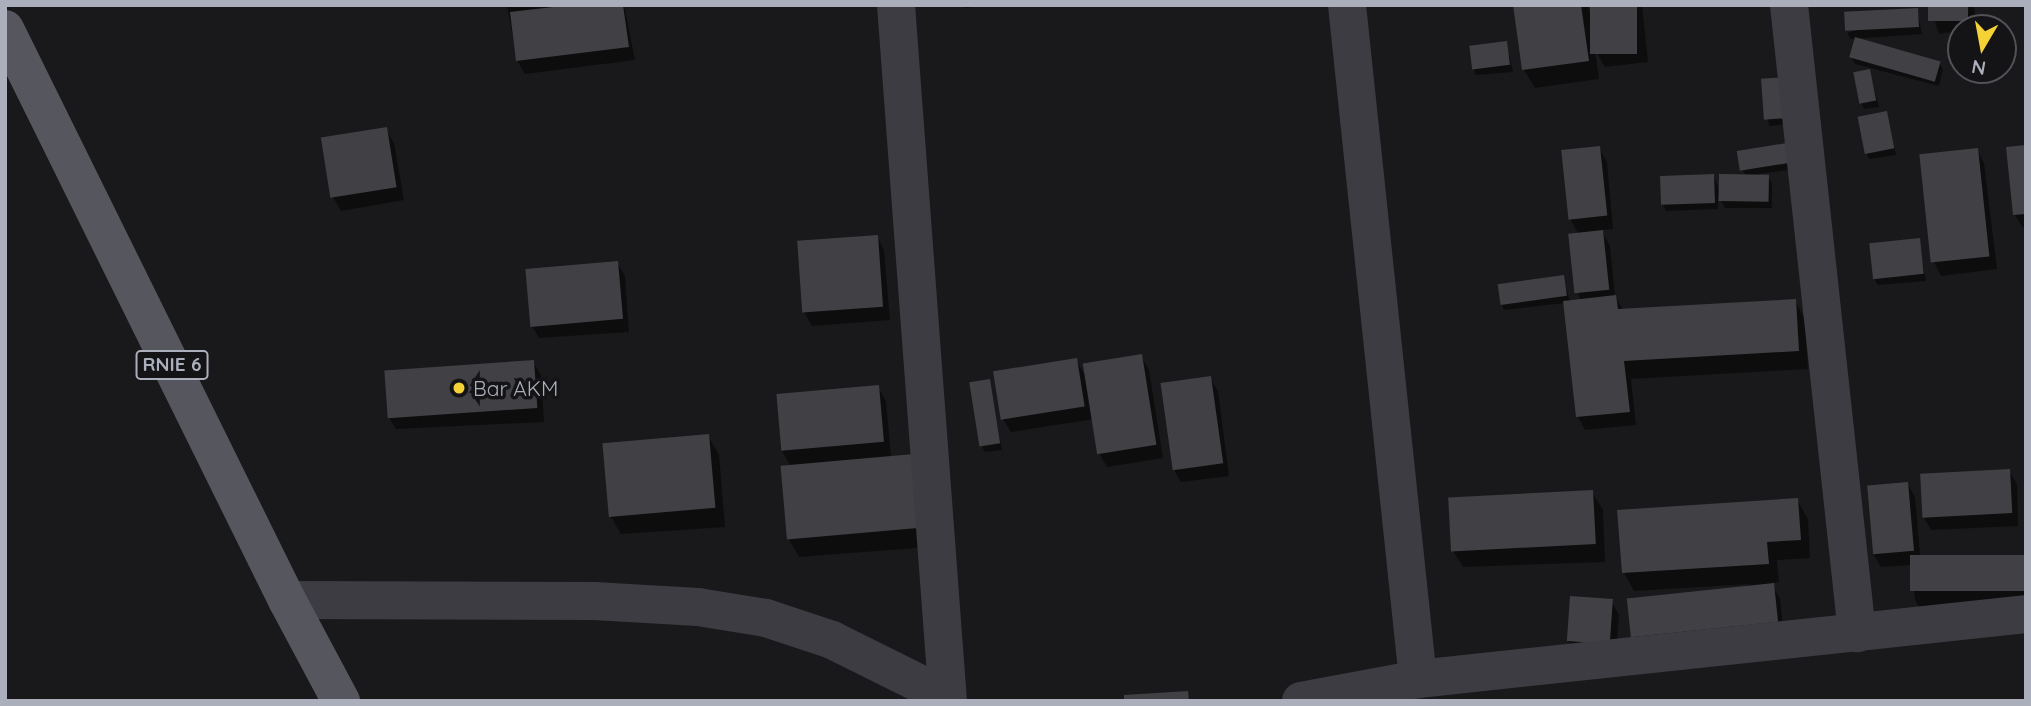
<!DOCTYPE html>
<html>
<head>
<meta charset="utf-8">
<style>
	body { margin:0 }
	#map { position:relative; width:2031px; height:706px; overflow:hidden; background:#19191b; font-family:Quicksand,sans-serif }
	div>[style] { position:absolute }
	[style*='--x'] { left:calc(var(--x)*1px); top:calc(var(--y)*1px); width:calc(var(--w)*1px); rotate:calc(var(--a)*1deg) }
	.shadow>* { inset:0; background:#0007 }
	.building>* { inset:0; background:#414145; transform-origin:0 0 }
	.minor>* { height:38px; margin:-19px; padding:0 19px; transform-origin:19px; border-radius:19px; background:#3c3c42 }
	.major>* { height:38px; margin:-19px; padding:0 19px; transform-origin:19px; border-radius:19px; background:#56565f }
	.dots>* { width:19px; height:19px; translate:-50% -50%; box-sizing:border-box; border:4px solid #141416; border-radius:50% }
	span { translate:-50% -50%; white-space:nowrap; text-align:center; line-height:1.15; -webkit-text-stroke:7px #141416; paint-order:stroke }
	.shield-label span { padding:2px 5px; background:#141416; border:2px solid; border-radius:5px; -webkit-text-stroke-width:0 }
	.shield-label { font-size:19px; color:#abaebb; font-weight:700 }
	.poi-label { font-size:21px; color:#abaebb }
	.left { translate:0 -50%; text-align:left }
	.frame { position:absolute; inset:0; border:7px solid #abaebb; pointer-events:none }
	.north { position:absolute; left:1947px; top:14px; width:70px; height:70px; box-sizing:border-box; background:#141416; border:2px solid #505258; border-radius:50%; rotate:190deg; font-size:19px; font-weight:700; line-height:28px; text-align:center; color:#abaebb }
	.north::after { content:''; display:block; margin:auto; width:24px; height:32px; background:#f5d337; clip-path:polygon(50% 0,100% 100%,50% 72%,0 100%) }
</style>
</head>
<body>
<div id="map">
	<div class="shadow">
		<div style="clip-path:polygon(507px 5px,624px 5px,635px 60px,525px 74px,517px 60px)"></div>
		<div style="clip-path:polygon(962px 5px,1001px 5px,964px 8px)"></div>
		<div style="clip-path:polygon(1515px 5px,1588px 5px,1590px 14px,1592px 5px,1642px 5px,1648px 62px,1605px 67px,1595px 50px,1599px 79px,1535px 88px,1524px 70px)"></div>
		<div style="clip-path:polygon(1930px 5px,1974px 5px,1976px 28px,1939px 34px)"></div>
		<div style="clip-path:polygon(1917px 10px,1922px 34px,1851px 39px,1847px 33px)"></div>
		<div style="clip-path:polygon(1506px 43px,1513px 72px,1476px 75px,1473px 68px)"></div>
		<div style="clip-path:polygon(1851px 57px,1939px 62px,1943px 69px,1939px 86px,1855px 64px)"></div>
		<div style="clip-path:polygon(1869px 71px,1879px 107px,1864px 109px,1861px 103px)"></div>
		<div style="clip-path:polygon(1763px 81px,1792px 124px,1769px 126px)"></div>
		<div style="clip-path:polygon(1886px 113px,1896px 155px,1869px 159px,1866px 152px)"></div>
		<div style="clip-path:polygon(386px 129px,394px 143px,404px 200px,341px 211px,333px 197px)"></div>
		<div style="clip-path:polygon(1792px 144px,1798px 169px,1757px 174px,1768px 177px,1772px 183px,1772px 208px,1725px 208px,1718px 196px,1718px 209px,1666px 211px,1663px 204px,1713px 175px,1721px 193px,1746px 176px,1742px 169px)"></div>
		<div style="clip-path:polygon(2026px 147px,2026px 228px,2023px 228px,2015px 215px)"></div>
		<div style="clip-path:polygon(1599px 148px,1607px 162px,1613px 229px,1601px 230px,1610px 246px,1615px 297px,1623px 310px,1795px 301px,1805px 319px,1808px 369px,1631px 379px,1636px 425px,1585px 430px,1578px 417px,1565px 303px,1504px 310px,1501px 303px,1563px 277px,1570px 302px,1580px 301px,1569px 236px,1579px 235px,1570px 219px)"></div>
		<div style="clip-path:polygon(1977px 150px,1984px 163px,1997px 269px,1941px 276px,1934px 262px)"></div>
		<div style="clip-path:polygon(877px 236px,884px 250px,890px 320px,812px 326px,804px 312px)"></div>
		<div style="clip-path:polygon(1919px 240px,1926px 281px,1878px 285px,1874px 279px)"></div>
		<div style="clip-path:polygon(617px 263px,625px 276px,629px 332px,539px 338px,531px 325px)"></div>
		<div style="clip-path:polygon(1141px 356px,1149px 370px,1163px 458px,1107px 467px,1099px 453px,1094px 419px,1011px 432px,1003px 419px,995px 372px,1076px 360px,1088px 380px)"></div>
		<div style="clip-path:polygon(533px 362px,541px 375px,544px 422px,396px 429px,388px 416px)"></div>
		<div style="clip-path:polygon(1210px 378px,1218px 391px,1229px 476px,1181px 482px,1173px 468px)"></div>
		<div style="clip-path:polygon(989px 381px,1002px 450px,985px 452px,981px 445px)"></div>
		<div style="clip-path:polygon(878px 387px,886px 401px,891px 457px,930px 547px,799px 557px,788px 538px,790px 465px,782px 451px)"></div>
		<div style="clip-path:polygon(708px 436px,719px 455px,725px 527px,621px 534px,610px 515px)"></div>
		<div style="clip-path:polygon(2009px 471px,2017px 484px,2018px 526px,1931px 530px,1923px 516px)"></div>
		<div style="clip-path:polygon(1907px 483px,1915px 497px,1921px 565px,2026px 557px,2026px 605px,1922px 613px,1915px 600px,1911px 565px,1881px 567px,1873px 554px)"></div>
		<div style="clip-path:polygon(1592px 492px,1603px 510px,1605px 562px,1463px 567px,1452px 549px)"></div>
		<div style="clip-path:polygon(1797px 500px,1808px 519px,1810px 558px,1777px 560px,1779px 582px,1771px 583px,1780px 599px,1784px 635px,1640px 649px,1632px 636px,1751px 584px,1634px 591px,1624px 573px)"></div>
		<div style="clip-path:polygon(1611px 601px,1619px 615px,1616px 657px,1576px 654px,1568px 641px)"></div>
	</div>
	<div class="building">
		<div style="clip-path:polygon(570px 5px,623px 5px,629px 47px,516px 61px,510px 12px)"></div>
		<div style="clip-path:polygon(1513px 5px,1581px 5px,1589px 61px,1522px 70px)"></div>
		<div style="left:1590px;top:5px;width:47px;height:49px"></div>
		<div style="left:1928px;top:5px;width:40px;height:16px"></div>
		<div style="left:1918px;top:8px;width:19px;height:74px;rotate:87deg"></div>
		<div style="left:1855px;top:37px;width:89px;height:21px;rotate:16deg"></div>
		<div style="left:1507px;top:41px;width:24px;height:38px;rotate:83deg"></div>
		<div style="left:1870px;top:69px;width:32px;height:17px;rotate:79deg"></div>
		<div style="left:1786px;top:77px;width:41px;height:25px;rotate:86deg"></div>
		<div style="left:1887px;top:111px;width:38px;height:30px;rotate:79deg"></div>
		<div style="left:387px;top:127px;width:61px;height:67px;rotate:81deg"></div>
		<div style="left:1793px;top:142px;width:20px;height:57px;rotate:81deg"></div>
		<div style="clip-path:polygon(2026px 145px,2026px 214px,2013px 215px,2006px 147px)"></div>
		<div style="left:1600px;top:146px;width:70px;height:39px;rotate:84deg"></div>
		<div style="left:1978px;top:148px;width:109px;height:59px;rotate:84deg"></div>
		<div style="left:1714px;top:174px;width:29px;height:54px;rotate:88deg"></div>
		<div style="left:1719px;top:174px;width:50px;height:27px;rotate:1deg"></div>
		<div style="left:1603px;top:230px;width:60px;height:35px;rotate:84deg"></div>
		<div style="left:878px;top:235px;width:72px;height:81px;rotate:86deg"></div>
		<div style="left:1920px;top:238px;width:36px;height:51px;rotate:84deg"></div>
		<div style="left:618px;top:261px;width:58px;height:93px;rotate:85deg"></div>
		<div style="left:1564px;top:275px;width:21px;height:67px;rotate:82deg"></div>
		<div style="clip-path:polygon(1616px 295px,1618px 309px,1796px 299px,1799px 351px,1624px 361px,1630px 412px,1576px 417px,1563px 301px)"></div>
		<div style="left:1142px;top:354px;width:92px;height:60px;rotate:81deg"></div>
		<div style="left:1077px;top:358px;width:49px;height:85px;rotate:81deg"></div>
		<div style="left:534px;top:360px;width:48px;height:150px;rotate:86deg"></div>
		<div style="left:1211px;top:376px;width:88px;height:51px;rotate:82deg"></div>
		<div style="left:990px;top:379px;width:65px;height:21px;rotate:81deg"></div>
		<div style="left:879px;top:385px;width:57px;height:103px;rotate:85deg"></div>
		<div style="left:709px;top:434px;width:74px;height:107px;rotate:85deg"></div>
		<div style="left:914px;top:454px;width:74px;height:134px;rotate:85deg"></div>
		<div style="left:2010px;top:469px;width:44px;height:90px;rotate:87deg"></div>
		<div style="left:1908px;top:482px;width:69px;height:41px;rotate:85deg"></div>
		<div style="left:1593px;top:490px;width:54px;height:145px;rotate:87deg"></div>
		<div style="clip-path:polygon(1798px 498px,1801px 540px,1767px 542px,1769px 564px,1622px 573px,1617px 510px)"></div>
		<div style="left:2026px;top:555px;width:36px;height:116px;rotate:90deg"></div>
		<div style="left:1774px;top:583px;width:39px;height:148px;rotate:84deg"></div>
		<div style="left:1570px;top:596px;width:43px;height:45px;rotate:4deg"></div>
		<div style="clip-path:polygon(1188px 691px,1189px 701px,1124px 701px,1124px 695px)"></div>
	</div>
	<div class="minor">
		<div style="--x:896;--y:5;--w:698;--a:85.73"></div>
		<div style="--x:1347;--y:5;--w:678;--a:83.99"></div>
		<div style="--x:1789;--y:5;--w:632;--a:83.82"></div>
		<div style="--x:287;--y:600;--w:307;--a:0.2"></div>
		<div style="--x:594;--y:601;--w:104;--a:3.3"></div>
		<div style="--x:698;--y:607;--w:69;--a:9.2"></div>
		<div style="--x:766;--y:618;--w:70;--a:18.4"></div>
		<div style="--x:832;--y:640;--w:128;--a:26.4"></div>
		<div style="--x:1301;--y:701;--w:119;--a:-10.6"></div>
		<div style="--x:1418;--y:679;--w:611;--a:-6.1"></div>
	</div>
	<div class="major">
		<div style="--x:5;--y:29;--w:637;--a:63.72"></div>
		<div style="--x:287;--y:600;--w:115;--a:61.9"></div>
	</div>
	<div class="dots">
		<div style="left:459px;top:388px;background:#f5d337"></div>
	</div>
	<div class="shield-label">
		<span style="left:172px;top:365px">RNIE 6</span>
	</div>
	<div class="poi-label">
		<span class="left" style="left:473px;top:388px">Bar AKM</span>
	</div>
	<div class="frame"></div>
	<div class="north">N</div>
</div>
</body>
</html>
